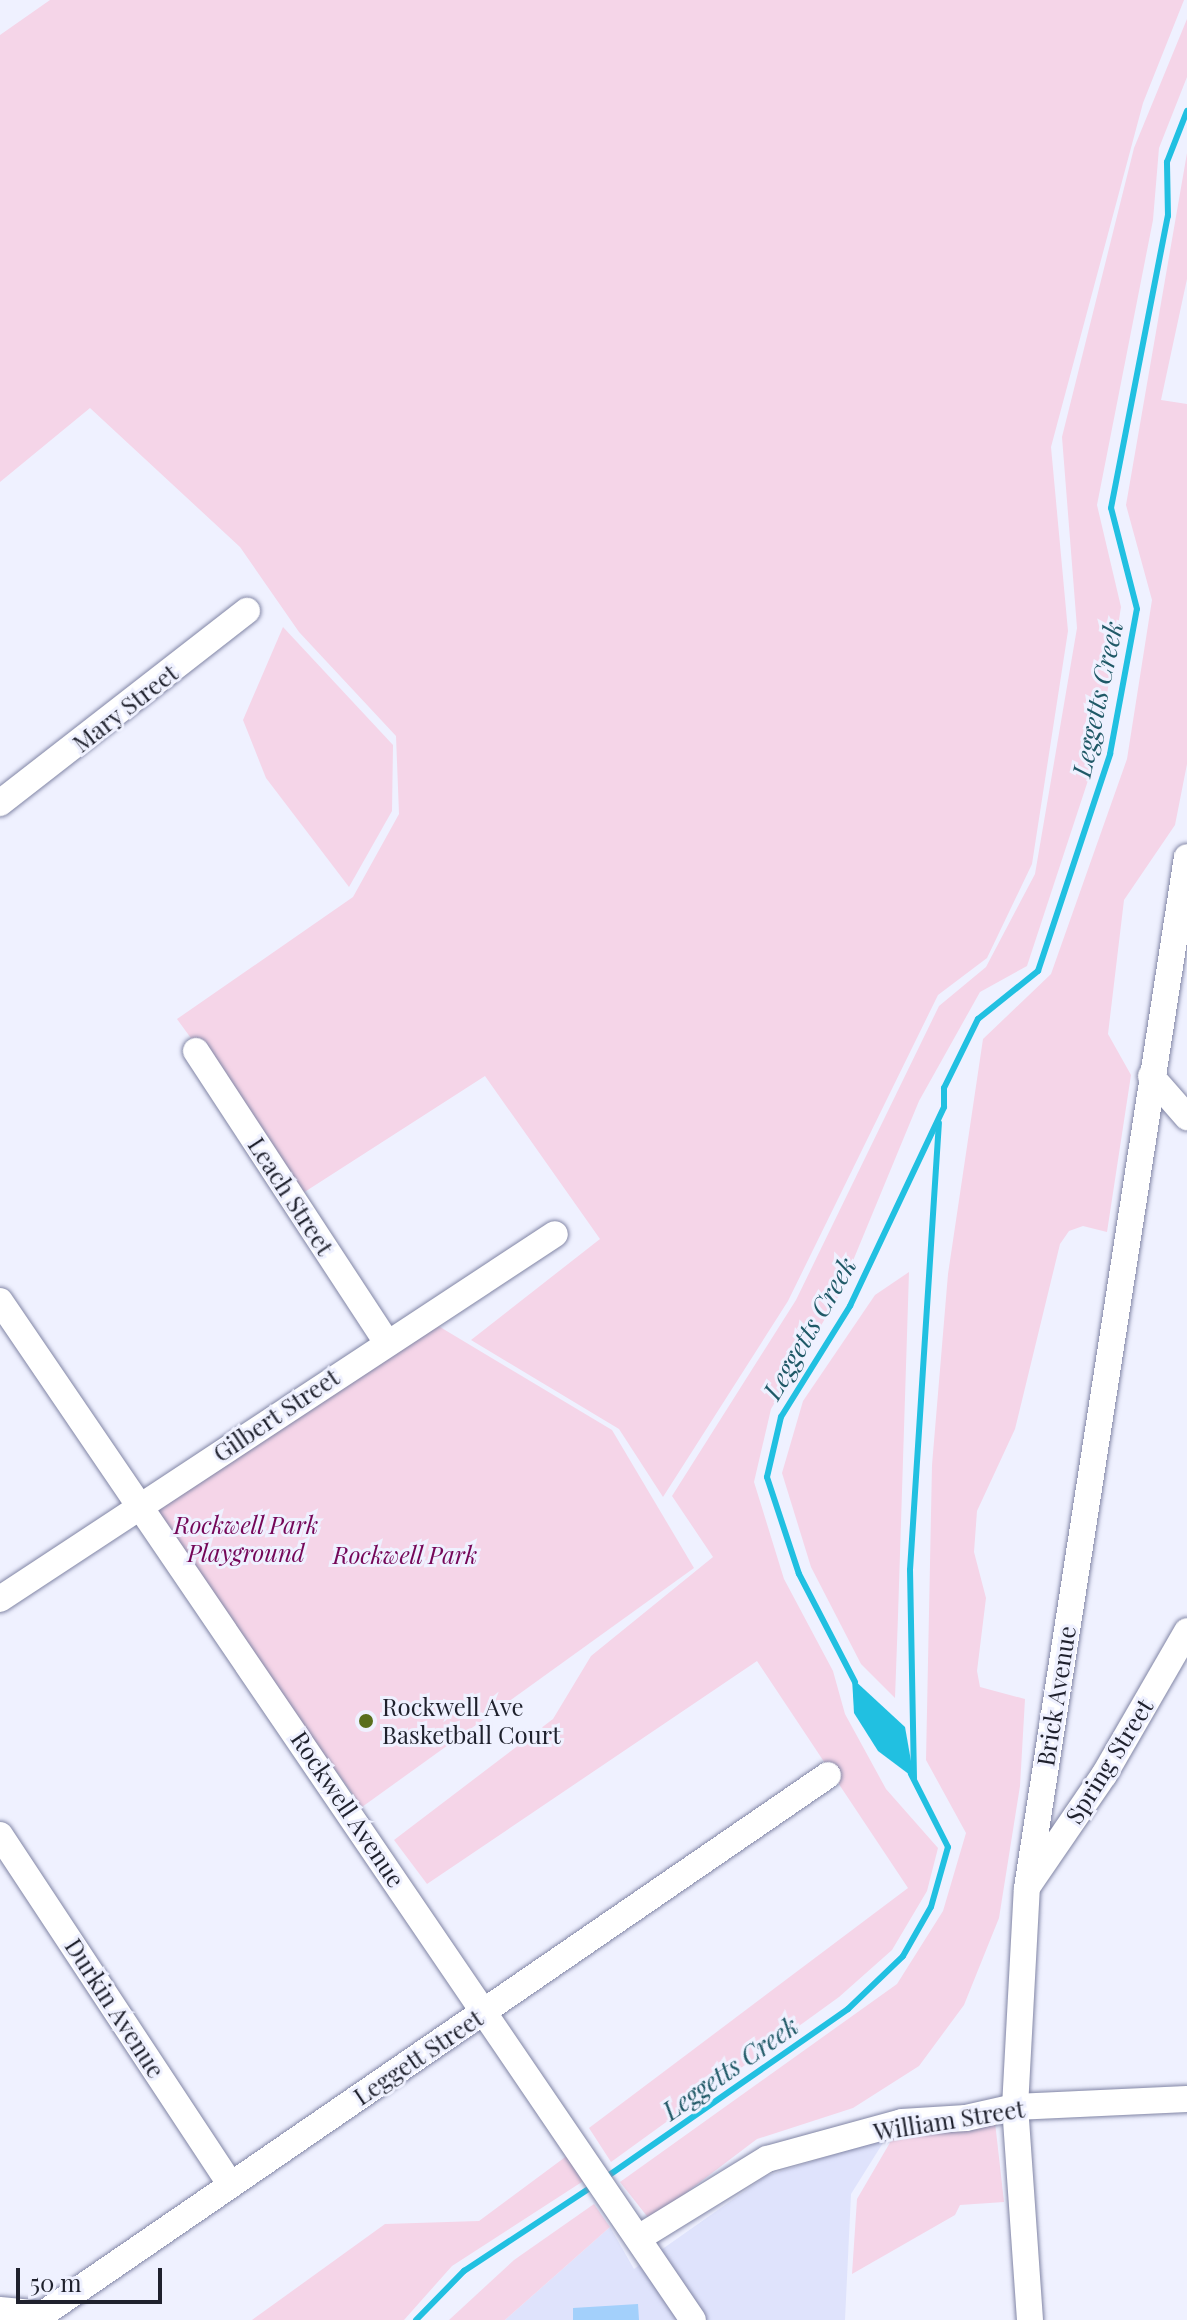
<!DOCTYPE html>
<html>
<head>
<meta charset="utf-8">
<style>
	body { margin:0 }
	#map { position:relative; width:1187px; height:2320px; overflow:hidden; background:#eff1ff; font-family:"Playfair Display",serif }
	div>[style] { position:absolute }
	[style*='--x'] { left:calc(var(--x)*1px); top:calc(var(--y)*1px); width:calc(var(--w)*1px); rotate:calc(var(--a)*1deg) }
	.built>* { inset:0; background:#dfe3fc }
	.green>* { inset:0; background:#f5d5e8 }
	.water>* { inset:0; background:#21c0e1 }
	.stream>* { height:6px; margin:-3px; padding:0 3px; transform-origin:3px; border-radius:3px; background:#21c0e1 }
	.building>* { inset:0; background:#a3d0fb }
	.roads { filter:drop-shadow(0 0 2px #8185a5) drop-shadow(0 0 2px #8185a5) }
	.minor>* { height:26px; margin:-13px; padding:0 13px; transform-origin:13px; border-radius:13px; background:#fff }
	.dots>* { width:22px; height:22px; translate:-50% -50%; box-sizing:border-box; border:4px solid #eff1ff; border-radius:50% }
	span { translate:-50% -50%; white-space:nowrap; text-align:center; line-height:1.15; -webkit-text-stroke:6px #eff1ff; paint-order:stroke }
	.street-label { font-size:24px; color:#1f212d }
	.park-label { font-size:24px; color:#740658; font-style:italic }
	.poi-label { font-size:24px; color:#1f212d }
	.left { translate:0 -50%; text-align:left }
	.water-label { font-size:26px; color:#205967; font-style:italic }
	.scale { position:absolute; left:16px; top:2268px; width:146px; height:36px; box-sizing:border-box; border:4px solid #1f212d; border-top:0; padding-left:10px; font-size:24px; line-height:28px; white-space:nowrap; color:#1f212d; -webkit-text-stroke:6px #eff1ff; paint-order:stroke }
</style>
</head>
<body>
<div id="map">
	<div class="built">
		<div style="clip-path:polygon(886px 2138px,851px 2194px,845px 2320px,505px 2320px,610px 2227px,634px 2269px,766px 2176px)"></div>
	</div>
	<div class="green">
		<div style="clip-path:polygon(50px 0,1184px 0,1143px 103px,1051px 447px,1068px 631px,1032px 864px,987px 958px,938px 995px,788px 1301px,663px 1497px,619px 1429px,471px 1340px,600px 1239px,485px 1076px,303px 1193px,177px 1019px,353px 897px,399px 814px,396px 736px,299px 632px,240px 547px,90px 408px,0 482px,0 35px)"></div>
		<div style="clip-path:polygon(1187px 19px,1187px 77px,1159px 148px,1153px 220px,1097px 505px,1121px 607px,1098px 750px,1027px 966px,980px 992px,919px 1101px,838px 1297px,771px 1409px,754px 1482px,784px 1579px,833px 1671px,845px 1714px,886px 1789px,938px 1848px,927px 1891px,892px 1950px,839px 1997px,611px 2162px,589px 2128px,908px 1888px,757px 1661px,427px 1884px,394px 1840px,553px 1719px,591px 1656px,713px 1557px,672px 1496px,796px 1300px,939px 1006px,986px 967px,1035px 874px,1077px 628px,1062px 437px,1134px 148px)"></div>
		<div style="clip-path:polygon(1187px 153px,1187px 279px,1161px 400px,1187px 404px,1187px 764px,1175px 825px,1124px 900px,1108px 1034px,1131px 1075px,1107px 1232px,1083px 1226px,1069px 1231px,1060px 1244px,1015px 1429px,977px 1511px,974px 1552px,986px 1598px,977px 1671px,980px 1687px,1025px 1699px,1020px 1786px,999px 1918px,964px 2005px,919px 2066px,853px 2108px,757px 2139px,650px 2220px,620px 2182px,897px 1984px,943px 1911px,966px 1833px,926px 1760px,932px 1465px,948px 1274px,983px 1039px,1051px 974px,1127px 759px,1152px 600px,1126px 505px)"></div>
		<div style="clip-path:polygon(283px 627px,393px 745px,392px 811px,349px 887px,266px 778px,243px 720px)"></div>
		<div style="clip-path:polygon(909px 1272px,898px 1616px,895px 1698px,861px 1664px,811px 1567px,782px 1473px,803px 1401px,875px 1295px)"></div>
		<div style="clip-path:polygon(430px 1321px,612px 1430px,694px 1568px,362px 1807px,147px 1509px)"></div>
		<div style="clip-path:polygon(995px 2122px,1004px 2202px,960px 2205px,955px 2215px,852px 2274px,857px 2199px,895px 2134px)"></div>
		<div style="clip-path:polygon(568px 2155px,588px 2178px,452px 2266px,404px 2320px,252px 2320px,385px 2224px,479px 2221px)"></div>
		<div style="clip-path:polygon(594px 2204px,610px 2227px,505px 2320px,449px 2320px,514px 2260px)"></div>
	</div>
	<div class="water">
		<div style="clip-path:polygon(852px 1678px,905px 1727px,914px 1778px,878px 1751px,854px 1713px)"></div>
	</div>
	<div class="stream">
		<div style="--x:855;--y:1682;--w:122;--a:-117.4"></div>
		<div style="--x:799;--y:1574;--w:102;--a:-108.3"></div>
		<div style="--x:767;--y:1477;--w:62;--a:-76.9"></div>
		<div style="--x:781;--y:1417;--w:131;--a:-58.1"></div>
		<div style="--x:850;--y:1306;--w:220;--a:-64.7"></div>
		<div style="--x:944;--y:1107;--w:19;--a:-90"></div>
		<div style="--x:944;--y:1088;--w:77;--a:-63.8"></div>
		<div style="--x:978;--y:1019;--w:77;--a:-38.7"></div>
		<div style="--x:1038;--y:971;--w:229;--a:-71.6"></div>
		<div style="--x:1110;--y:754;--w:147;--a:-79.5"></div>
		<div style="--x:1137;--y:609;--w:104;--a:-104.4"></div>
		<div style="--x:1111;--y:508;--w:298;--a:-79"></div>
		<div style="--x:1168;--y:216;--w:54;--a:-91.1"></div>
		<div style="--x:1167;--y:162;--w:55;--a:-68.6"></div>
		<div style="--x:914;--y:1778;--w:208;--a:-91.1"></div>
		<div style="--x:910;--y:1570;--w:448;--a:-86.3"></div>
		<div style="--x:605;--y:2178;--w:296;--a:-34.8"></div>
		<div style="--x:848;--y:2009;--w:76;--a:-43.9"></div>
		<div style="--x:903;--y:1956;--w:56;--a:-60.3"></div>
		<div style="--x:931;--y:1907;--w:62;--a:-74.2"></div>
		<div style="--x:948;--y:1847;--w:82;--a:-116.9"></div>
		<div style="--x:416;--y:2320;--w:69;--a:-45.6"></div>
		<div style="--x:464;--y:2271;--w:154;--a:-33.4"></div>
	</div>
	<div class="building">
		<div style="clip-path:polygon(638px 2304px,639px 2320px,573px 2320px,573px 2308px)"></div>
	</div>
	<div class="roads">
		<div class="minor">
			<div style="--x:0;--y:803;--w:313;--a:-37.9"></div>
			<div style="--x:196;--y:1051;--w:347;--a:56.8"></div>
			<div style="--x:1151;--y:1076;--w:55;--a:48.7"></div>
			<div style="--x:0;--y:1301;--w:1232;--a:55.78"></div>
			<div style="--x:0;--y:1599;--w:664;--a:-33.33"></div>
			<div style="--x:0;--y:1835;--w:416;--a:56.6"></div>
			<div style="--x:1030;--y:1883;--w:131;--a:-55.6"></div>
			<div style="--x:1104;--y:1775;--w:166;--a:-60"></div>
			<div style="--x:640;--y:2237;--w:149;--a:-31.6"></div>
			<div style="--x:767;--y:2159;--w:140;--a:-15.3"></div>
			<div style="--x:902;--y:2122;--w:64;--a:-3.6"></div>
			<div style="--x:966;--y:2118;--w:50;--a:-12.7"></div>
			<div style="--x:1015;--y:2107;--w:172;--a:-2.7"></div>
			<div style="--x:0;--y:2310;--w:43;--a:5.3"></div>
			<div style="--x:43;--y:2314;--w:952;--a:-34.47"></div>
			<div style="--x:1030;--y:2320;--w:214;--a:-94"></div>
			<div style="--x:1015;--y:2107;--w:219;--a:-86.9"></div>
			<div style="--x:1027;--y:1888;--w:1043;--a:-81.18"></div>
		</div>
	</div>
	<div class="dots">
		<div style="left:366px;top:1721px;background:#5a6e1d"></div>
	</div>
	<div class="street-label">
		<span style="left:125px;top:708px;rotate:-38deg">Mary Street</span>
		<span style="left:291px;top:1196px;rotate:57deg">Leach Street</span>
		<span style="left:276px;top:1415px;rotate:-34deg">Gilbert Street</span>
		<span style="left:1056px;top:1696px;rotate:-81deg">Brick Avenue</span>
		<span style="left:1109px;top:1761px;rotate:-58deg">Spring Street</span>
		<span style="left:348px;top:1809px;rotate:56deg">Rockwell Avenue</span>
		<span style="left:115px;top:2008px;rotate:57deg">Durkin Avenue</span>
		<span style="left:418px;top:2057px;rotate:-34deg">Leggett Street</span>
		<span style="left:949px;top:2120px;rotate:-9deg">William Street</span>
	</div>
	<div class="park-label">
		<span style="left:246px;top:1539px">Rockwell Park<br>Playground</span>
		<span style="left:405px;top:1555px">Rockwell Park</span>
	</div>
	<div class="poi-label">
		<span class="left" style="left:382px;top:1721px">Rockwell Ave<br>Basketball Court</span>
	</div>
	<div class="water-label">
		<span style="left:1097px;top:699px;rotate:-78deg">Leggetts Creek</span>
		<span style="left:809px;top:1328px;rotate:-60deg">Leggetts Creek</span>
		<span style="left:730px;top:2068px;rotate:-35deg">Leggetts Creek</span>
	</div>
	<div class="scale">50 m</div>
</div>
</body>
</html>
